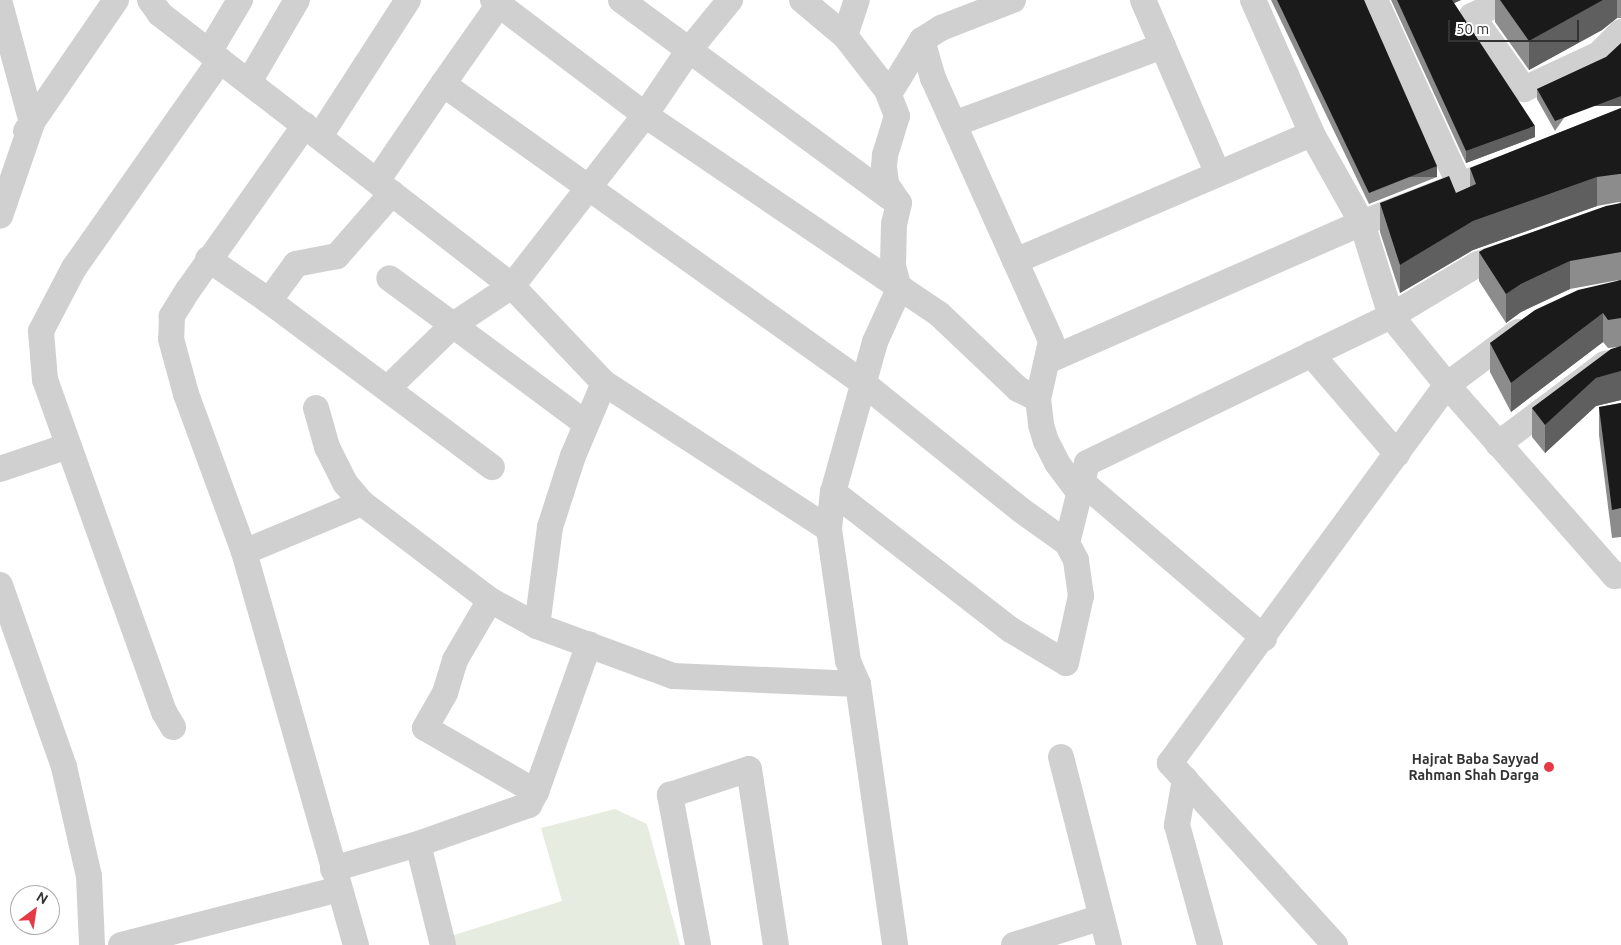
<!DOCTYPE html>
<html>
<head>
<meta charset="utf-8">
<style>
	body { margin:0 }
	#map { position:relative; width:1621px; height:945px; overflow:hidden; background:#fff; font-family:Ubuntu,sans-serif }
	div>[style] { position:absolute }
	[style*='--x'] { left:calc(var(--x)*1px); top:calc(var(--y)*1px); width:calc(var(--w)*1px); rotate:calc(var(--a)*1deg) }
	.green>* { inset:0; background:#e6ecdf }
	.minor>* { height:26px; margin:-13px; padding:0 13px; transform-origin:13px; border-radius:13px; background:#d0d0d0 }
	.wall>* { inset:0; background:#8c8c8c }
	.shaded-wall>* { inset:0; background:#5f5f5f; transform-origin:0 0 }
	.building>* { inset:0; background:#1a1a1a }
	.dots>* { width:14px; height:14px; translate:-50% -50%; box-sizing:border-box; border:2px solid #fff; border-radius:50% }
	span { translate:-50% -50%; white-space:nowrap; text-align:center; line-height:1.15; -webkit-text-stroke:5px #fff; paint-order:stroke }
	.poi-label { font-size:14px; color:#333; font-weight:700 }
	.right { translate:-100% -50%; text-align:right }
	.north { position:absolute; left:10px; top:885px; width:50px; height:50px; box-sizing:border-box; background:#fff; border:1px solid #adadad; border-radius:50%; rotate:31deg; font-size:14px; font-weight:700; line-height:20px; text-align:center; color:#333 }
	.north::after { content:''; display:block; margin:auto; width:18px; height:22px; background:#e63946; clip-path:polygon(50% 0,100% 100%,50% 72%,0 100%) }
	.scale { position:absolute; left:1448px; top:20px; width:131px; height:22px; box-sizing:border-box; border:2px solid #333; border-top:0; padding-left:6px; font-size:15px; line-height:18px; white-space:nowrap; color:#333; -webkit-text-stroke:4px #fff; paint-order:stroke }
</style>
</head>
<body>
<div id="map">
	<div class="green">
		<div style="clip-path:polygon(615px 809px,647px 824px,680px 945px,454px 945px,451px 936px,562px 901px,541px 828px)"></div>
	</div>
	<div class="minor">
		<div style="--x:150;--y:0;--w:17;--a:54"></div>
		<div style="--x:160;--y:14;--w:445;--a:37.7"></div>
		<div style="--x:512;--y:286;--w:134;--a:46.5"></div>
		<div style="--x:604;--y:383;--w:268;--a:33"></div>
		<div style="--x:829;--y:529;--w:133;--a:81.8"></div>
		<div style="--x:848;--y:661;--w:25;--a:67"></div>
		<div style="--x:858;--y:684;--w:264;--a:81.9"></div>
		<div style="--x:493;--y:0;--w:191;--a:37.1"></div>
		<div style="--x:645;--y:115;--w:355;--a:34.1"></div>
		<div style="--x:939;--y:314;--w:109;--a:43.5"></div>
		<div style="--x:1018;--y:389;--w:22;--a:27"></div>
		<div style="--x:502;--y:0;--w:103;--a:125.1"></div>
		<div style="--x:443;--y:84;--w:516;--a:35.45"></div>
		<div style="--x:863;--y:383;--w:203;--a:38.8"></div>
		<div style="--x:1021;--y:510;--w:57;--a:35.7"></div>
		<div style="--x:621;--y:0;--w:341;--a:36.3"></div>
		<div style="--x:802;--y:0;--w:56;--a:39.9"></div>
		<div style="--x:845;--y:36;--w:68;--a:52.1"></div>
		<div style="--x:887;--y:90;--w:28;--a:69"></div>
		<div style="--x:897;--y:116;--w:41;--a:107.1"></div>
		<div style="--x:885;--y:155;--w:12;--a:95"></div>
		<div style="--x:884;--y:167;--w:17;--a:83"></div>
		<div style="--x:886;--y:184;--w:23;--a:56"></div>
		<div style="--x:899;--y:203;--w:22;--a:103"></div>
		<div style="--x:894;--y:224;--w:42;--a:91.4"></div>
		<div style="--x:893;--y:266;--w:24;--a:75"></div>
		<div style="--x:899;--y:289;--w:58;--a:114.4"></div>
		<div style="--x:875;--y:342;--w:156;--a:105.6"></div>
		<div style="--x:1013;--y:0;--w:77;--a:158.7"></div>
		<div style="--x:941;--y:28;--w:22;--a:148"></div>
		<div style="--x:922;--y:40;--w:40;--a:74"></div>
		<div style="--x:933;--y:78;--w:288;--a:65.8"></div>
		<div style="--x:1051;--y:341;--w:59;--a:102.6"></div>
		<div style="--x:1038;--y:399;--w:26;--a:83"></div>
		<div style="--x:1041;--y:425;--w:17;--a:73"></div>
		<div style="--x:1046;--y:441;--w:25;--a:63"></div>
		<div style="--x:1057;--y:463;--w:38;--a:53"></div>
		<div style="--x:1143;--y:0;--w:189;--a:66.7"></div>
		<div style="--x:1253;--y:0;--w:146;--a:66.2"></div>
		<div style="--x:1312;--y:134;--w:102;--a:60.7"></div>
		<div style="--x:1362;--y:223;--w:97;--a:72.7"></div>
		<div style="--x:1391;--y:316;--w:89;--a:50.9"></div>
		<div style="--x:1447;--y:385;--w:254;--a:48.7"></div>
		<div style="--x:1615;--y:576;--w:6;--a:-9"></div>
		<div style="--x:1375;--y:0;--w:205;--a:65.4"></div>
		<div style="--x:1506;--y:0;--w:38;--a:155"></div>
		<div style="--x:1472;--y:16;--w:90;--a:54.5"></div>
		<div style="--x:1524;--y:89;--w:83;--a:-25"></div>
		<div style="--x:1599;--y:54;--w:31;--a:-45"></div>
		<div style="--x:0;--y:4;--w:123;--a:74.9"></div>
		<div style="--x:32;--y:123;--w:98;--a:109"></div>
		<div style="--x:845;--y:36;--w:38;--a:-72"></div>
		<div style="--x:209;--y:52;--w:61;--a:-59.2"></div>
		<div style="--x:249;--y:82;--w:95;--a:-59.7"></div>
		<div style="--x:889;--y:94;--w:63;--a:-58.6"></div>
		<div style="--x:954;--y:124;--w:223;--a:-20.5"></div>
		<div style="--x:305;--y:125;--w:202;--a:125.3"></div>
		<div style="--x:188;--y:290;--w:31;--a:122"></div>
		<div style="--x:172;--y:316;--w:23;--a:92"></div>
		<div style="--x:171;--y:339;--w:57;--a:74.7"></div>
		<div style="--x:186;--y:394;--w:168;--a:69.8"></div>
		<div style="--x:244;--y:552;--w:409;--a:74.1"></div>
		<div style="--x:26;--y:131;--w:159;--a:-55.5"></div>
		<div style="--x:320;--y:136;--w:162;--a:-57.1"></div>
		<div style="--x:377;--y:181;--w:117;--a:-55.8"></div>
		<div style="--x:392;--y:193;--w:84;--a:131.1"></div>
		<div style="--x:337;--y:256;--w:42;--a:169"></div>
		<div style="--x:296;--y:264;--w:46;--a:126.1"></div>
		<div style="--x:269;--y:301;--w:278;--a:36.7"></div>
		<div style="--x:208;--y:259;--w:74;--a:34.5"></div>
		<div style="--x:1015;--y:261;--w:323;--a:-23.2"></div>
		<div style="--x:1311;--y:354;--w:132;--a:49.3"></div>
		<div style="--x:1047;--y:361;--w:344;--a:-23.7"></div>
		<div style="--x:1362;--y:223;--w:150;--a:-21.1"></div>
		<div style="--x:388;--y:388;--w:91;--a:-44.1"></div>
		<div style="--x:453;--y:325;--w:79;--a:-143.7"></div>
		<div style="--x:316;--y:408;--w:41;--a:74.2"></div>
		<div style="--x:327;--y:447;--w:40;--a:63.4"></div>
		<div style="--x:345;--y:483;--w:26;--a:50"></div>
		<div style="--x:585;--y:423;--w:164;--a:-143.4"></div>
		<div style="--x:453;--y:325;--w:71;--a:-33.5"></div>
		<div style="--x:512;--y:286;--w:217;--a:-52.1"></div>
		<div style="--x:645;--y:115;--w:78;--a:-55.9"></div>
		<div style="--x:689;--y:50;--w:65;--a:-50.6"></div>
		<div style="--x:1498;--y:444;--w:134;--a:-36.8"></div>
		<div style="--x:1605;--y:364;--w:16;--a:-11"></div>
		<div style="--x:0;--y:469;--w:72;--a:-18.7"></div>
		<div style="--x:1082;--y:482;--w:240;--a:40.6"></div>
		<div style="--x:829;--y:529;--w:37;--a:-84"></div>
		<div style="--x:833;--y:492;--w:225;--a:37.8"></div>
		<div style="--x:1011;--y:630;--w:64;--a:31"></div>
		<div style="--x:1066;--y:663;--w:69;--a:-77.4"></div>
		<div style="--x:1081;--y:596;--w:36;--a:-98"></div>
		<div style="--x:1076;--y:560;--w:19;--a:-118"></div>
		<div style="--x:1067;--y:543;--w:82;--a:-76"></div>
		<div style="--x:1087;--y:463;--w:338;--a:-25.8"></div>
		<div style="--x:1391;--y:316;--w:101;--a:-30.9"></div>
		<div style="--x:1478;--y:264;--w:35;--a:-18"></div>
		<div style="--x:244;--y:552;--w:128;--a:-22.6"></div>
		<div style="--x:362;--y:503;--w:161;--a:37.2"></div>
		<div style="--x:490;--y:600;--w:54;--a:29"></div>
		<div style="--x:537;--y:626;--w:100;--a:-82.5"></div>
		<div style="--x:550;--y:527;--w:75;--a:-72.1"></div>
		<div style="--x:573;--y:456;--w:79;--a:-67"></div>
		<div style="--x:0;--y:585;--w:193;--a:70.6"></div>
		<div style="--x:64;--y:767;--w:112;--a:77.1"></div>
		<div style="--x:89;--y:876;--w:69;--a:87.5"></div>
		<div style="--x:537;--y:626;--w:145;--a:20.2"></div>
		<div style="--x:673;--y:676;--w:185;--a:2.5"></div>
		<div style="--x:173;--y:727;--w:17;--a:-121"></div>
		<div style="--x:164;--y:712;--w:353;--a:-109.7"></div>
		<div style="--x:45;--y:380;--w:49;--a:-94.7"></div>
		<div style="--x:41;--y:331;--w:71;--a:-62.4"></div>
		<div style="--x:74;--y:268;--w:254;--a:-54.9"></div>
		<div style="--x:1061;--y:757;--w:194;--a:75.7"></div>
		<div style="--x:1185;--y:779;--w:47;--a:99.9"></div>
		<div style="--x:1177;--y:825;--w:124;--a:74.6"></div>
		<div style="--x:536;--y:792;--w:157;--a:-70.3"></div>
		<div style="--x:418;--y:844;--w:118;--a:-19.4"></div>
		<div style="--x:529;--y:805;--w:15;--a:-62"></div>
		<div style="--x:536;--y:792;--w:128;--a:-150"></div>
		<div style="--x:425;--y:728;--w:40;--a:-60.3"></div>
		<div style="--x:445;--y:693;--w:34;--a:-73"></div>
		<div style="--x:455;--y:660;--w:69;--a:-59.7"></div>
		<div style="--x:333;--y:869;--w:89;--a:-16.4"></div>
		<div style="--x:418;--y:844;--w:104;--a:76.1"></div>
		<div style="--x:121;--y:945;--w:225;--a:-14.4"></div>
		<div style="--x:698;--y:945;--w:153;--a:-100.6"></div>
		<div style="--x:670;--y:795;--w:83;--a:-18.2"></div>
		<div style="--x:749;--y:769;--w:178;--a:81.3"></div>
		<div style="--x:1014;--y:945;--w:92;--a:-17.7"></div>
		<div style="--x:1335;--y:945;--w:246;--a:-132.2"></div>
		<div style="--x:1170;--y:763;--w:469;--a:-53.8"></div>
		<div style="--x:1447;--y:385;--w:89;--a:-36.7"></div>
	</div>
	<div class="wall">
		<div style="clip-path:polygon(1271px 0,1364px 0,1437px 177px,1369px 204px)"></div>
		<div style="clip-path:polygon(1391px 0,1461px 0,1454px 3px,1535px 137px,1466px 163px)"></div>
		<div style="clip-path:polygon(1495px 0,1621px 0,1621px 18px,1617px 18px,1602px 30px,1529px 70px,1495px 22px)"></div>
		<div style="clip-path:polygon(1606px 57px,1555px 131px,1537px 99px,1537px 89px)"></div>
		<div style="clip-path:polygon(1621px 108px,1621px 203px,1619px 202px,1597px 206px,1473px 250px,1400px 293px,1380px 232px,1380px 203px,1456px 193px,1470px 187px,1470px 168px)"></div>
		<div style="clip-path:polygon(1621px 203px,1621px 400px,1596px 406px,1545px 453px,1532px 437px,1532px 408px,1618px 347px,1608px 348px,1603px 342px,1511px 412px,1490px 372px,1490px 343px,1619px 280px,1570px 289px,1521px 312px,1506px 323px,1479px 281px,1479px 252px)"></div>
		<div style="clip-path:polygon(1621px 403px,1621px 537px,1612px 538px,1599px 435px,1599px 407px)"></div>
	</div>
	<div class="shaded-wall">
		<div style="clip-path:polygon(1448px 0,1461px 0,1448px 6px)"></div>
		<div style="clip-path:polygon(1603px 0,1617px 0,1617px 18px,1602px 30px,1529px 70px,1529px 41px)"></div>
		<div style="left:1621px;top:96px;width:10px;height:71px;rotate:90deg"></div>
		<div style="clip-path:polygon(1535px 126px,1535px 137px,1466px 163px,1466px 151px)"></div>
		<div style="left:1437px;top:166px;width:11px;height:73px;rotate:90deg"></div>
		<div style="clip-path:polygon(1597px 177px,1597px 206px,1473px 250px,1400px 293px,1400px 265px,1473px 221px)"></div>
		<div style="clip-path:polygon(1570px 261px,1570px 289px,1521px 312px,1506px 323px,1506px 294px,1521px 284px)"></div>
		<div style="clip-path:polygon(1603px 313px,1603px 342px,1511px 412px,1511px 383px)"></div>
		<div style="clip-path:polygon(1621px 371px,1621px 400px,1596px 406px,1545px 453px,1545px 425px,1596px 378px)"></div>
	</div>
	<div class="building">
		<div style="clip-path:polygon(1277px 0,1364px 0,1437px 166px,1369px 193px)"></div>
		<div style="clip-path:polygon(1397px 0,1452px 0,1535px 126px,1466px 151px)"></div>
		<div style="clip-path:polygon(1500px 0,1603px 0,1529px 41px)"></div>
		<div style="clip-path:polygon(1621px 43px,1621px 96px,1555px 121px,1537px 89px,1606px 57px)"></div>
		<div style="clip-path:polygon(1621px 108px,1621px 174px,1619px 174px,1597px 177px,1473px 221px,1400px 265px,1380px 203px,1449px 176px,1456px 193px,1476px 184px,1470px 168px)"></div>
		<div style="clip-path:polygon(1621px 203px,1621px 252px,1570px 261px,1521px 284px,1506px 294px,1479px 252px,1484px 249px,1606px 206px)"></div>
		<div style="clip-path:polygon(1621px 280px,1621px 318px,1608px 320px,1603px 313px,1511px 383px,1490px 343px,1535px 310px,1578px 290px)"></div>
		<div style="clip-path:polygon(1621px 346px,1621px 371px,1596px 378px,1545px 425px,1532px 408px,1611px 349px)"></div>
		<div style="clip-path:polygon(1621px 403px,1621px 508px,1612px 510px,1599px 407px)"></div>
	</div>
	<div class="dots">
		<div style="left:1549px;top:767px;background:#e63946"></div>
	</div>
	<div class="poi-label">
		<span class="right" style="left:1539px;top:767px">Hajrat Baba Sayyad<br>Rahman Shah Darga</span>
	</div>
	<div class="north">N</div>
	<div class="scale">50 m</div>
</div>
</body>
</html>
